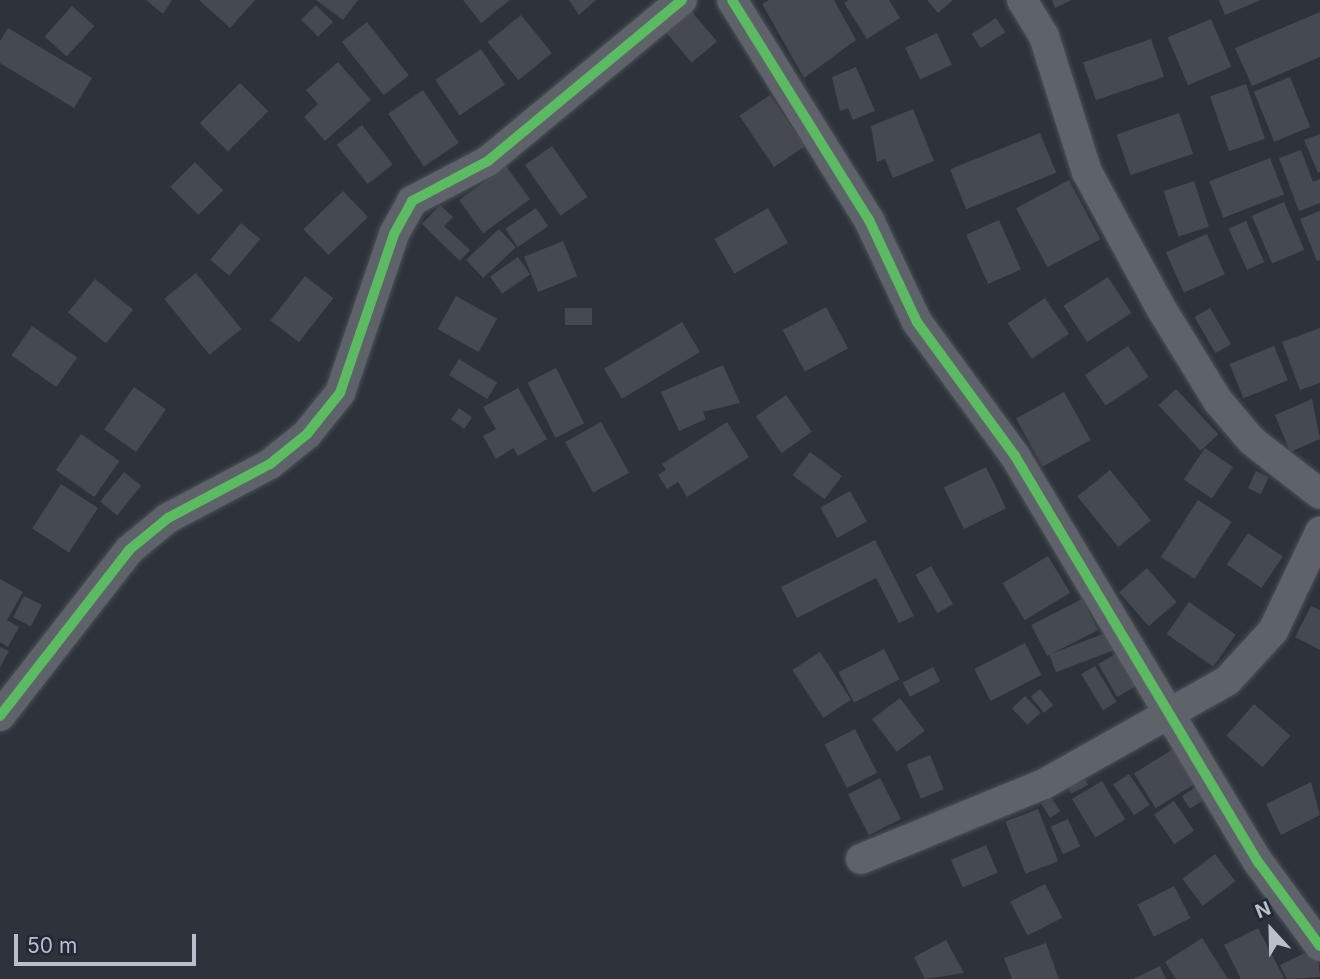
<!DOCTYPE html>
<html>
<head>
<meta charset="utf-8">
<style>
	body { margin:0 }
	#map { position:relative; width:1320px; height:979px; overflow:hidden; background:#2e333b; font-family:Inter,sans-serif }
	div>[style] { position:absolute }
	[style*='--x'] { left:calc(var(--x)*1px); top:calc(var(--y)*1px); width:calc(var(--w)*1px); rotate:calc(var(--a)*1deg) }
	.building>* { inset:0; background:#454950; transform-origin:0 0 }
	.roads { filter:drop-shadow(0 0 2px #4c4f56) drop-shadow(0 0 2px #4c4f56) }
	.minor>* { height:30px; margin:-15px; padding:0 15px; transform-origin:15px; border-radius:15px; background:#5e6269 }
	.cycleway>* { height:10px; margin:-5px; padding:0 5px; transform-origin:5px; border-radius:5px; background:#5cba63 }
	span { translate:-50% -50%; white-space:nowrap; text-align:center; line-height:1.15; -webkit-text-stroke:7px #212936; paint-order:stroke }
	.north { position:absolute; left:1236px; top:895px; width:70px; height:70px; -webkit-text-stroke:5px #212936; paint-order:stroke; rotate:338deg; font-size:19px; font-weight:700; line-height:28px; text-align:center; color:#b9bfcb }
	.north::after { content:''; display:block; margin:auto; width:24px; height:32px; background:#b9bfcb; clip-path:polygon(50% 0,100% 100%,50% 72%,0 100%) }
	.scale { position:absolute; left:14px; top:934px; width:182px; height:32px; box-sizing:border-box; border:4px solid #b9bfcb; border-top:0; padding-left:9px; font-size:21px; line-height:24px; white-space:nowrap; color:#b9bfcb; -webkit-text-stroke:5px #212936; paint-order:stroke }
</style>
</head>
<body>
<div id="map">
	<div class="building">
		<div style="clip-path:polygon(146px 0,172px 0,163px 14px)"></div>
		<div style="clip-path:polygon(199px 0,255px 0,230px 28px)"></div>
		<div style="clip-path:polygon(316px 0,358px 0,343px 20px)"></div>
		<div style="clip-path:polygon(463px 0,510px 0,481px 23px)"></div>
		<div style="clip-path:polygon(569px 0,596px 0,579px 15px)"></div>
		<div style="clip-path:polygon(769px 0,834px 0,856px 40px,804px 78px,762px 4px)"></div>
		<div style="clip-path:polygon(849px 0,889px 0,900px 18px,867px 39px,844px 3px)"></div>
		<div style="clip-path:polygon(927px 0,953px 0,938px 13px)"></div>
		<div style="clip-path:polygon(1052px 0,1072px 0,1055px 8px)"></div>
		<div style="clip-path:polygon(1219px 0,1261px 0,1225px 15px)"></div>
		<div style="left:316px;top:5px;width:24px;height:21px;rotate:45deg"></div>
		<div style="left:72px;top:6px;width:30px;height:41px;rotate:42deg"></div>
		<div style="left:688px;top:7px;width:45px;height:33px;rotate:50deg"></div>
		<div style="clip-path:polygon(1320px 12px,1320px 57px,1252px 86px,1235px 48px)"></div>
		<div style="left:521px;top:15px;width:49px;height:43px;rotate:51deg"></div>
		<div style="left:996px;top:18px;width:17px;height:29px;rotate:57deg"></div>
		<div style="left:1211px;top:19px;width:52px;height:47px;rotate:67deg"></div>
		<div style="left:367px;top:22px;width:68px;height:32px;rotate:52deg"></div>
		<div style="clip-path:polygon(8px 28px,92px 78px,74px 108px,0 63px,0 41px)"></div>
		<div style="left:937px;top:33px;width:35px;height:35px;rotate:65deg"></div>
		<div style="left:1151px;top:39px;width:40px;height:72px;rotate:71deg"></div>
		<div style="left:481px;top:49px;width:43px;height:55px;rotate:56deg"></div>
		<div style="clip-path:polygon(338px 62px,371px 100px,325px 141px,304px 117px,318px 104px,306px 90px)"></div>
		<div style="clip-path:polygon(856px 67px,875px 111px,853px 120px,848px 108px,840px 111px,832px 77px)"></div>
		<div style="left:1290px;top:77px;width:54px;height:39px;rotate:68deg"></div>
		<div style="left:240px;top:83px;width:40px;height:57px;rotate:45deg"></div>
		<div style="left:1246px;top:84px;width:58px;height:38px;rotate:71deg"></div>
		<div style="left:423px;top:90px;width:64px;height:42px;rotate:56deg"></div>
		<div style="left:770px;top:95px;width:62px;height:37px;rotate:56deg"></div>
		<div style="clip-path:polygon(913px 109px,934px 161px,893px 178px,885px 159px,877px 162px,871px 126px)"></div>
		<div style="left:1179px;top:113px;width:43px;height:66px;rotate:71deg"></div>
		<div style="left:362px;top:125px;width:50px;height:32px;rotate:52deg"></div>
		<div style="left:1040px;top:133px;width:43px;height:97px;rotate:68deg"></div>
		<div style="clip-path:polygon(1320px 134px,1320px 172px,1318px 173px,1304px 140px)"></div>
		<div style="left:552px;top:146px;width:62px;height:33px;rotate:55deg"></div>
		<div style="clip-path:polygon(1301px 150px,1313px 182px,1320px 179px,1320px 203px,1299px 211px,1279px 158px)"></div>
		<div style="left:1270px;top:158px;width:39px;height:65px;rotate:69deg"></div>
		<div style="left:195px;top:162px;width:40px;height:35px;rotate:45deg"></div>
		<div style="left:506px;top:166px;width:41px;height:58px;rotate:54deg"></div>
		<div style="left:1069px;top:180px;width:67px;height:60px;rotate:62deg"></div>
		<div style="left:1194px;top:181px;width:48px;height:32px;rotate:72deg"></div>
		<div style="left:343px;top:191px;width:36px;height:55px;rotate:46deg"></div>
		<div style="left:1284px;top:202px;width:52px;height:35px;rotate:67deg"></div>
		<div style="clip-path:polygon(440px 205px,453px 217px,444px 226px,470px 250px,460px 261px,422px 224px)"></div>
		<div style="left:536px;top:208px;width:22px;height:37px;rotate:56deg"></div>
		<div style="left:768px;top:208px;width:40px;height:62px;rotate:60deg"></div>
		<div style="clip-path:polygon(1320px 211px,1320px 260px,1317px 261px,1300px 219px)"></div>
		<div style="left:999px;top:220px;width:54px;height:36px;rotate:66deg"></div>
		<div style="left:1246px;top:221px;width:45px;height:19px;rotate:66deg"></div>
		<div style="left:241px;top:223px;width:25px;height:48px;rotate:40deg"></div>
		<div style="left:499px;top:229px;width:25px;height:45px;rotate:47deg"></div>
		<div style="left:1207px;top:234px;width:44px;height:45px;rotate:66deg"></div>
		<div style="left:563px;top:241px;width:38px;height:42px;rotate:68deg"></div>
		<div style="left:518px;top:257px;width:21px;height:34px;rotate:55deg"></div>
		<div style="left:196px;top:273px;width:72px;height:41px;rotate:51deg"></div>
		<div style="left:305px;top:276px;width:36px;height:56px;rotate:38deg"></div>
		<div style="left:1108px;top:277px;width:43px;height:53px;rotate:57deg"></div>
		<div style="left:95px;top:279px;width:49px;height:43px;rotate:39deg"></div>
		<div style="left:456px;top:296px;width:47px;height:38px;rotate:29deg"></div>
		<div style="left:1045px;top:298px;width:43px;height:45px;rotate:56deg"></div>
		<div style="left:826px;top:307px;width:47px;height:49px;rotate:62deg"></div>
		<div style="left:592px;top:308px;width:17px;height:27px;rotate:90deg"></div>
		<div style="left:1210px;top:308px;width:42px;height:18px;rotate:60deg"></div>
		<div style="left:682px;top:322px;width:35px;height:91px;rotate:59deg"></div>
		<div style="left:32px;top:326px;width:55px;height:36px;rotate:35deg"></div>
		<div style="clip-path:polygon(1320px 328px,1320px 383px,1300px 390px,1282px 342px)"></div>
		<div style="left:1128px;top:346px;width:37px;height:52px;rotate:56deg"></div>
		<div style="left:1274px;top:346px;width:37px;height:48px;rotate:68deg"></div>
		<div style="left:459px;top:359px;width:45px;height:19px;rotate:32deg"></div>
		<div style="clip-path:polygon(723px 365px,740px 403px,703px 412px,706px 419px,679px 431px,661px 392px)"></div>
		<div style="left:556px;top:368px;width:62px;height:32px;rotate:63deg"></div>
		<div style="left:134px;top:387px;width:39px;height:52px;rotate:35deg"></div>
		<div style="clip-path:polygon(518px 388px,547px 439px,518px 456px,513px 448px,496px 459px,483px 436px,496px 429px,483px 407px)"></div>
		<div style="left:1176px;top:389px;width:62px;height:24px;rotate:47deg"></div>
		<div style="left:1064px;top:392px;width:55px;height:55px;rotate:61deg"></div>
		<div style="left:786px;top:395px;width:45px;height:37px;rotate:55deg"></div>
		<div style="clip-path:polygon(1312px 399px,1320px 439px,1290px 452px,1275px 415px)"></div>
		<div style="left:459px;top:408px;width:16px;height:14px;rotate:35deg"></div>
		<div style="left:601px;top:422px;width:58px;height:41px;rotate:61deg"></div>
		<div style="clip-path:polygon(727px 422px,749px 457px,687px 497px,678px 482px,667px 489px,658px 475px,666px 470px,662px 464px)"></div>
		<div style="left:81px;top:434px;width:47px;height:44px;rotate:35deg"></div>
		<div style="left:1205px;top:448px;width:34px;height:38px;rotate:34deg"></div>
		<div style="left:810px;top:452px;width:40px;height:29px;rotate:37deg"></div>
		<div style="left:986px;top:467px;width:46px;height:47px;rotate:64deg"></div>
		<div style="left:1110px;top:470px;width:65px;height:42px;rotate:51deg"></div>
		<div style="left:1256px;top:471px;width:14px;height:19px;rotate:25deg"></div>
		<div style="left:124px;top:472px;width:22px;height:38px;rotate:39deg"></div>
		<div style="left:61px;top:484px;width:44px;height:53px;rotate:33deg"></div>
		<div style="left:850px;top:491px;width:35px;height:34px;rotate:61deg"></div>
		<div style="left:1198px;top:500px;width:40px;height:68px;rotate:33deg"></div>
		<div style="left:1248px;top:533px;width:42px;height:38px;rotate:34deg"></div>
		<div style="clip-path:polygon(875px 540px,914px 616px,899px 623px,876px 578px,797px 618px,781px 587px)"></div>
		<div style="left:1048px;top:556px;width:43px;height:53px;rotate:59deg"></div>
		<div style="left:931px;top:566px;width:44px;height:18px;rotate:60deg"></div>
		<div style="left:1147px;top:568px;width:45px;height:37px;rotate:49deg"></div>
		<div style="clip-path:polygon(0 579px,23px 592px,7px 620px,19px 627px,8px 647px,0 642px)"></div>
		<div style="left:24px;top:596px;width:20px;height:24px;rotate:27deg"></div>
		<div style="left:1082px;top:599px;width:35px;height:57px;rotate:63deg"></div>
		<div style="left:1189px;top:602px;width:57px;height:39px;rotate:35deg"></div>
		<div style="clip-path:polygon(1311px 606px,1320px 610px,1320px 650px,1295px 637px)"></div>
		<div style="left:1108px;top:632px;width:19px;height:63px;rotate:69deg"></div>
		<div style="left:1025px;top:643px;width:36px;height:57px;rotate:63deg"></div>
		<div style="clip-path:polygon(0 647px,9px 651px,0 667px)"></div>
		<div style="left:884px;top:649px;width:34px;height:51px;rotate:63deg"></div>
		<div style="left:820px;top:652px;width:57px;height:33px;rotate:57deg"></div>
		<div style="left:1119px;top:652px;width:38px;height:24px;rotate:60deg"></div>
		<div style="left:1095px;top:666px;width:42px;height:16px;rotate:59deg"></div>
		<div style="left:933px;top:667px;width:16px;height:34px;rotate:63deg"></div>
		<div style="left:1040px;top:689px;width:21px;height:12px;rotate:51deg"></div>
		<div style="left:1025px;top:696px;width:23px;height:18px;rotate:47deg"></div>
		<div style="left:900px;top:698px;width:41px;height:35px;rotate:53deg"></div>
		<div style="left:1254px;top:704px;width:48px;height:42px;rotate:41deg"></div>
		<div style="left:855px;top:729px;width:49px;height:34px;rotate:63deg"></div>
		<div style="left:1173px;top:749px;width:41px;height:46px;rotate:58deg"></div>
		<div style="left:930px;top:755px;width:37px;height:25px;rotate:68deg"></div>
		<div style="left:1129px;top:774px;width:37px;height:19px;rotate:56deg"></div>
		<div style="left:1084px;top:777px;width:9px;height:19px;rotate:63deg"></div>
		<div style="left:880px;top:778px;width:46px;height:36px;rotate:63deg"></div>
		<div style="left:1102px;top:781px;width:45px;height:35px;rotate:59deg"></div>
		<div style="clip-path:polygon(1311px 782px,1320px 815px,1281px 835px,1266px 804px)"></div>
		<div style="left:1198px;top:786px;width:15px;height:19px;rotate:58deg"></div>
		<div style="left:1051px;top:797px;width:17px;height:12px;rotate:57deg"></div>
		<div style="left:1174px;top:801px;width:36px;height:24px;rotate:56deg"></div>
		<div style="left:1038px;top:809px;width:56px;height:35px;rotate:69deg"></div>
		<div style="left:1068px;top:819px;width:30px;height:19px;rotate:66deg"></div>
		<div style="left:986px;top:845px;width:30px;height:38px;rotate:67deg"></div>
		<div style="left:1215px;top:854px;width:34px;height:41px;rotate:53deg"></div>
		<div style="left:1045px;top:884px;width:38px;height:39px;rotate:63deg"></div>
		<div style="left:1174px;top:886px;width:36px;height:41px;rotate:63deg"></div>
		<div style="clip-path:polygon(1258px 928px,1284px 978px,1282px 979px,1241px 979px,1224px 945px)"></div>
		<div style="clip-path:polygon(1202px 938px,1228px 979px,1176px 979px,1165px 962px)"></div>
		<div style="clip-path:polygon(946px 940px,964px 973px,925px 979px,914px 957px)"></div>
		<div style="clip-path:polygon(1046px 943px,1059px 979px,1012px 979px,1004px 958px)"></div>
		<div style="clip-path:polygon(1317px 947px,1320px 977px,1287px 979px,1280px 965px)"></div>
		<div style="clip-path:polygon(1160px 966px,1166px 979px,1133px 979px)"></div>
	</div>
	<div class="roads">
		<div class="minor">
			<div style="--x:732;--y:0;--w:259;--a:58.1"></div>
			<div style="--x:869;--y:220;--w:113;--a:64.8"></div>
			<div style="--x:917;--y:322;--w:166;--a:53.8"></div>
			<div style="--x:1015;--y:456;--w:475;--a:59.1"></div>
			<div style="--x:1259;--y:863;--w:103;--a:53.7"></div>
			<div style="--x:1022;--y:0;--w:42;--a:58.6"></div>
			<div style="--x:1044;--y:36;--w:143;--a:72.5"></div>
			<div style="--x:1087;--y:172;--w:157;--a:61.5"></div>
			<div style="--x:1162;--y:310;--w:107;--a:58.4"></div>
			<div style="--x:1218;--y:401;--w:52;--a:49.6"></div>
			<div style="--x:1252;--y:441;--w:86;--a:37.9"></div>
			<div style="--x:0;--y:716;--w:210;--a:-52.1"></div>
			<div style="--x:129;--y:550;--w:50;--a:-39.4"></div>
			<div style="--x:168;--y:518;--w:115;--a:-27.9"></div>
			<div style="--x:270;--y:464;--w:48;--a:-39"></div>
			<div style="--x:307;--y:434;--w:53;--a:-51.2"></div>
			<div style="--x:340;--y:393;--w:168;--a:-71.2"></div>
			<div style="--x:394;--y:234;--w:38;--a:-61"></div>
			<div style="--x:412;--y:201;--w:86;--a:-27.8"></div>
			<div style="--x:488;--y:161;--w:252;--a:-39.7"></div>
			<div style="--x:861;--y:859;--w:198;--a:-22.3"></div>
			<div style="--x:1044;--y:784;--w:210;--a:-29.4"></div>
			<div style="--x:1227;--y:681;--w:68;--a:-47.4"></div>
			<div style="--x:1273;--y:631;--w:110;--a:-64.6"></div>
		</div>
	</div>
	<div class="cycleway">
		<div style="--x:732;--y:0;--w:259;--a:58.1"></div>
		<div style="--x:869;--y:220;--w:113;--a:64.8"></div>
		<div style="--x:917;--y:322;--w:166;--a:53.8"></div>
		<div style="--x:1015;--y:456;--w:475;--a:59.1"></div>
		<div style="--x:1259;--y:863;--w:103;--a:53.7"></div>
		<div style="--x:0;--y:716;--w:210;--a:-52.1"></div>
		<div style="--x:129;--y:550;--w:50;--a:-39.4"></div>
		<div style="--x:168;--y:518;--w:115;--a:-27.9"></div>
		<div style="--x:270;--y:464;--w:48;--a:-39"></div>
		<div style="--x:307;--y:434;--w:53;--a:-51.2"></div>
		<div style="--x:340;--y:393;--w:168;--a:-71.2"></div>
		<div style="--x:394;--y:234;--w:38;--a:-61"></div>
		<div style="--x:412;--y:201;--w:86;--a:-27.8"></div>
		<div style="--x:488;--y:161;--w:252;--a:-39.7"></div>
	</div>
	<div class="north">N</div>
	<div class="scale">50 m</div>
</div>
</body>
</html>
